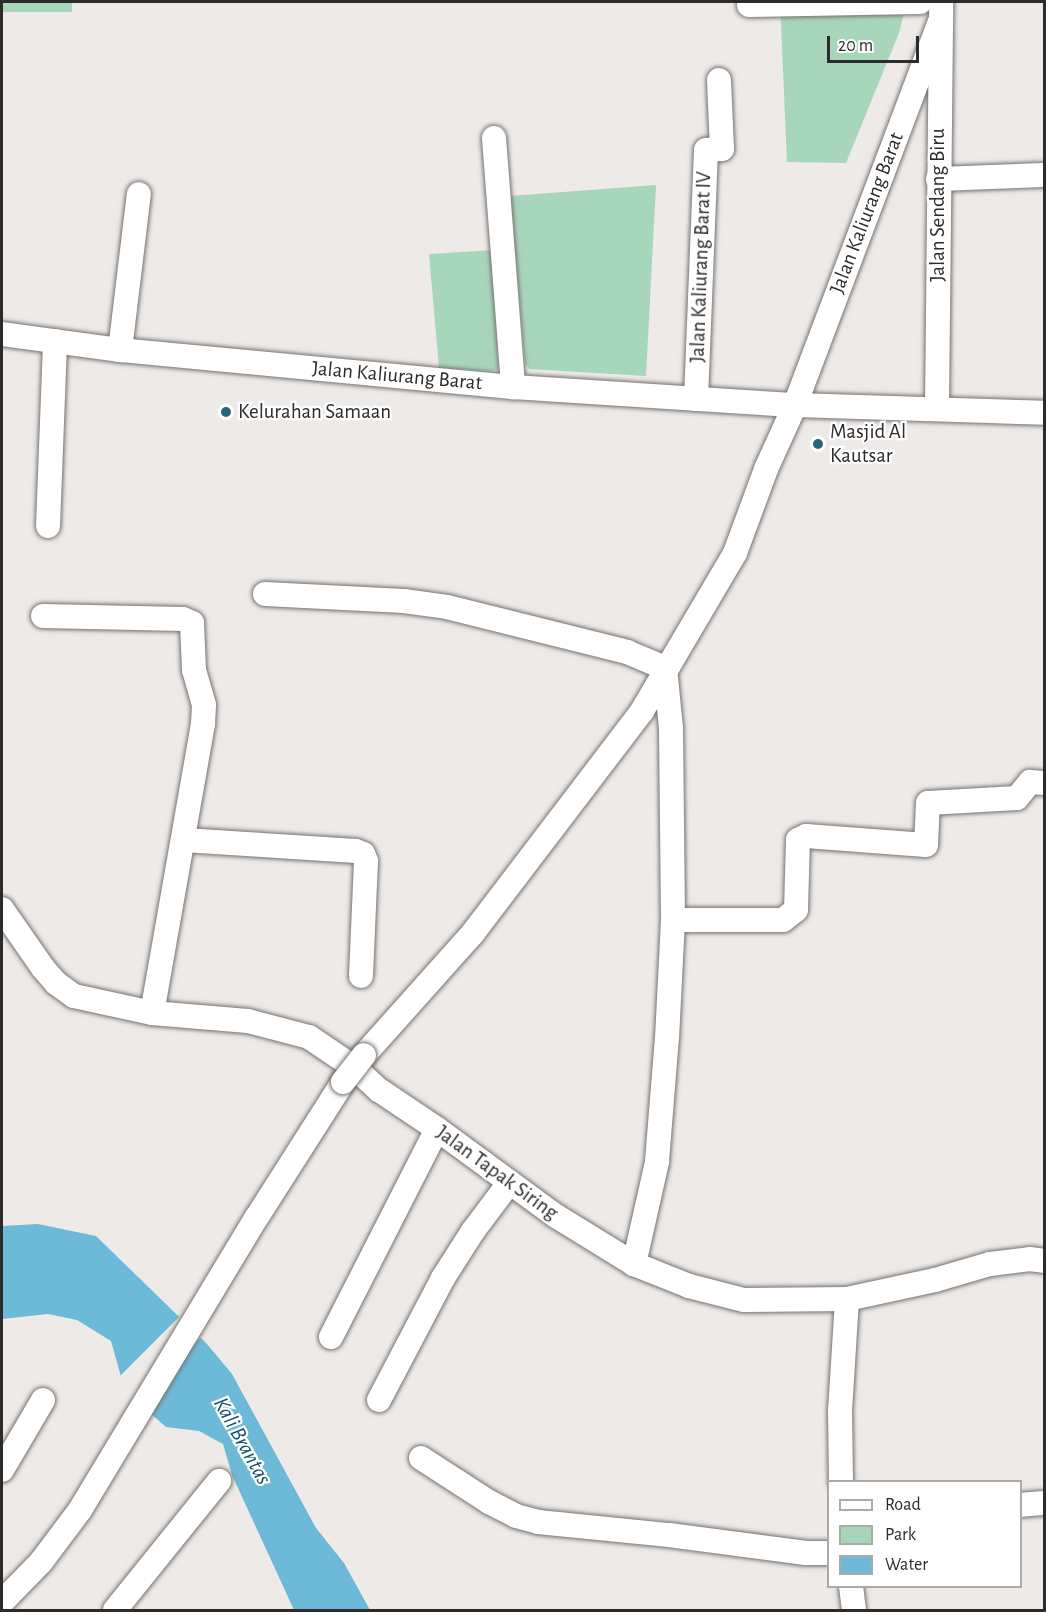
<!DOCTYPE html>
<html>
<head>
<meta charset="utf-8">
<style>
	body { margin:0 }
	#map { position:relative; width:1046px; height:1612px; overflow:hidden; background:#eeeae8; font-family:"Alegreya Sans",sans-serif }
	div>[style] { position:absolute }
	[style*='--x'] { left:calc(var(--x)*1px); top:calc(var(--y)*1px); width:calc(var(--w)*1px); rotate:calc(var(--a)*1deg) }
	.green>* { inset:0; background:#a8d6bb; transform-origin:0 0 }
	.water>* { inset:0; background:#6dbad8 }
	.pier>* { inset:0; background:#eeeae8; transform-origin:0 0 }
	.roads { filter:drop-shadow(0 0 2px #767270) drop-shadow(0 0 2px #767270) }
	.minor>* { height:24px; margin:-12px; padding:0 12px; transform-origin:12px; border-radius:12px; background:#fff }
	.bridges { filter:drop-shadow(0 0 2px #767270) drop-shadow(0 0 2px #767270) }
	.minor-bridge>* { height:24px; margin:-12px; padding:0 12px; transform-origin:12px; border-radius:12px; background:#fff }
	.dots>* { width:16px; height:16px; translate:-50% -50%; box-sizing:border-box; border:3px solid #fff; border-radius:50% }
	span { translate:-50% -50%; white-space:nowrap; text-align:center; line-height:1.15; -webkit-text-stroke:4.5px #fff; paint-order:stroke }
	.street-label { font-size:21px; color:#2d2b2a }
	.poi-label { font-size:21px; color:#2d2b2a }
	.left { translate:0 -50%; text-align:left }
	.water-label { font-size:22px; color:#0f5065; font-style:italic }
	.frame { position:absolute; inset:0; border:3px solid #2d2b2a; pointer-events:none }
	.legend { position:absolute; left:827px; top:1480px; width:195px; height:108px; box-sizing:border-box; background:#fff; border:2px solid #abaaaa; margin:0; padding:8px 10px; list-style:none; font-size:18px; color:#2d2b2a }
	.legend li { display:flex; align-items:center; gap:12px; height:30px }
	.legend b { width:30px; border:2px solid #abaaaa }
	.scale { position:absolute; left:827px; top:36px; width:92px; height:27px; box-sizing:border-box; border:3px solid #2d2b2a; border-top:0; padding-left:8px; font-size:18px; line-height:21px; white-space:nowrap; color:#2d2b2a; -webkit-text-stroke:4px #fff; paint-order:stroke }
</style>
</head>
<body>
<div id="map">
	<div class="green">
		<div style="left:2px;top:2px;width:70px;height:10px"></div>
		<div style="clip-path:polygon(780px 2px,907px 2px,899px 33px,846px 163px,787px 162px)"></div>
		<div style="clip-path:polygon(656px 185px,646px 376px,529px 369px,525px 363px,510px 196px)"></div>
		<div style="clip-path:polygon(494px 250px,498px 369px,492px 371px,439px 368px,429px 254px)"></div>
	</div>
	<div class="water">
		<div style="clip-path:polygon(38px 1224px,96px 1236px,207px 1344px,232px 1374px,316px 1528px,344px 1563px,370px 1610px,294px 1610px,232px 1475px,223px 1444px,199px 1431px,166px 1427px,125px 1391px,111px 1341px,77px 1320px,48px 1314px,2px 1319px,2px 1226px)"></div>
	</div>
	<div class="pier">
		<div style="left:182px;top:1314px;width:30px;height:100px;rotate:45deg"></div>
	</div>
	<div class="roads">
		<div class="minor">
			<div style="--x:749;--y:5;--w:171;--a:-1"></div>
			<div style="--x:494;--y:138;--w:250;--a:85.6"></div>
			<div style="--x:938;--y:179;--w:106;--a:-2.2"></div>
			<div style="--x:2;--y:334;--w:119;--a:7.7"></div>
			<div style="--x:120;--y:350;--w:395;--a:5.4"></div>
			<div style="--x:513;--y:387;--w:283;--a:3.7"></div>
			<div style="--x:795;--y:405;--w:249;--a:1.8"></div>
			<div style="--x:120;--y:350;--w:157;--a:-83.1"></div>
			<div style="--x:696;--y:399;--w:249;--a:-87.7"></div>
			<div style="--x:706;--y:150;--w:16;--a:-4"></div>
			<div style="--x:722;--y:149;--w:69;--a:-92.5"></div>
			<div style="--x:937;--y:408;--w:406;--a:-89.4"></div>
			<div style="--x:48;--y:526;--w:185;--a:-87.8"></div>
			<div style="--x:265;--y:594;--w:139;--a:2.9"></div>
			<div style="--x:404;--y:601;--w:43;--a:7.9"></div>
			<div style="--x:447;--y:607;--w:186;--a:14"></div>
			<div style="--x:627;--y:652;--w:41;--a:22.8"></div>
			<div style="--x:665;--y:668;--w:60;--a:84.3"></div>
			<div style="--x:671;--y:728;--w:192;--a:89.4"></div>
			<div style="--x:673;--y:920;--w:117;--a:92.9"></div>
			<div style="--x:667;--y:1037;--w:125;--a:94.6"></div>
			<div style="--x:657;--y:1162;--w:105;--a:102.7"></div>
			<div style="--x:43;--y:616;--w:140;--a:1.2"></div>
			<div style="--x:183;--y:619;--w:10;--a:24"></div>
			<div style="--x:192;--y:623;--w:47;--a:87.6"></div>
			<div style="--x:194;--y:670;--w:36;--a:74"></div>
			<div style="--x:204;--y:705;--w:19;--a:93"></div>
			<div style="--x:203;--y:724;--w:293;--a:100"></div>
			<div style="--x:184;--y:840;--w:172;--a:3.7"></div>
			<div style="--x:356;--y:851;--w:8;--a:23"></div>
			<div style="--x:363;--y:854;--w:8;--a:67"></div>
			<div style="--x:366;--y:861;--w:115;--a:92.5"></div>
			<div style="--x:2;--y:909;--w:72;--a:55.2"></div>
			<div style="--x:43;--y:968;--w:20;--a:49"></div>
			<div style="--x:56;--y:983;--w:22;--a:36"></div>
			<div style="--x:74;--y:996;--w:80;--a:12.3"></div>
			<div style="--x:152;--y:1013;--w:96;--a:4.8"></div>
			<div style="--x:248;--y:1021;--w:63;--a:14.7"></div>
			<div style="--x:309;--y:1037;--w:55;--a:34"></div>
			<div style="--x:355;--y:1068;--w:33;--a:43"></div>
			<div style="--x:379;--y:1090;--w:70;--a:33.9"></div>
			<div style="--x:437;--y:1129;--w:147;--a:36.2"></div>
			<div style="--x:556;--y:1216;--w:92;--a:31.6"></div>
			<div style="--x:634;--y:1264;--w:59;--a:21.8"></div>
			<div style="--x:689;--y:1286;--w:57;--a:14.3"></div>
			<div style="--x:744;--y:1300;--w:103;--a:-0.6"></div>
			<div style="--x:847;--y:1299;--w:90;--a:-12.2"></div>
			<div style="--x:935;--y:1280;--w:57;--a:-16.2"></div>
			<div style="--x:990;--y:1264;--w:40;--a:-7.1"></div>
			<div style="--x:1030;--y:1259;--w:14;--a:8"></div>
			<div style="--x:673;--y:920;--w:110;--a:0"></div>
			<div style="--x:783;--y:920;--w:16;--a:-38"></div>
			<div style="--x:796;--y:910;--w:70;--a:-88.4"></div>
			<div style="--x:798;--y:840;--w:9;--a:-27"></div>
			<div style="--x:806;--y:836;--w:120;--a:4.3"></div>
			<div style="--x:926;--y:845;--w:42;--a:-87.3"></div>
			<div style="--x:928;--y:803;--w:89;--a:-3.2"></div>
			<div style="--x:1017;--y:798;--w:21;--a:-51"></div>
			<div style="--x:1030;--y:782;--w:14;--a:4"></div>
			<div style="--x:364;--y:1055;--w:164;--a:-48.2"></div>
			<div style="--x:473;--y:933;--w:279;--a:-52.7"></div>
			<div style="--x:642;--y:711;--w:183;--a:-59.5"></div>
			<div style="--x:735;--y:553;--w:90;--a:-69.7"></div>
			<div style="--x:766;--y:469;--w:70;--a:-65.6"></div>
			<div style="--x:795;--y:405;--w:410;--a:-69.3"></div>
			<div style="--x:331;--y:1337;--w:233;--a:-63"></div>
			<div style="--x:379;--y:1400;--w:138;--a:-62.3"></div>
			<div style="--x:443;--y:1278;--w:56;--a:-57.4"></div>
			<div style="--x:473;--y:1231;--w:60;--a:-53.1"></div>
			<div style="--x:421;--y:1458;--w:81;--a:32.9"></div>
			<div style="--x:489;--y:1502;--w:30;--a:27"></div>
			<div style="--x:516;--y:1516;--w:23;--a:15"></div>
			<div style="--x:538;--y:1522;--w:132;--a:5.7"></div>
			<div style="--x:669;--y:1535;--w:138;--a:7.5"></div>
			<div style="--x:806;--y:1553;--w:22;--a:0"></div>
			<div style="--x:2;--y:1470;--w:81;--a:-59.6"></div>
			<div style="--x:841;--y:1482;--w:71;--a:-90.8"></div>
			<div style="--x:840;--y:1411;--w:112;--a:-86.4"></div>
			<div style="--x:1020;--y:1505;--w:24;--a:-5"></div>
			<div style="--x:851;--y:1586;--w:24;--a:83"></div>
			<div style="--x:2;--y:1602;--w:56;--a:-45.7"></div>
			<div style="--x:41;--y:1562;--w:65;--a:-53.1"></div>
			<div style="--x:80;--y:1510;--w:342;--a:-58.9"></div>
			<div style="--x:257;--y:1217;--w:160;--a:-57.5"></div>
			<div style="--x:115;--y:1610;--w:166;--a:-51.1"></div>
		</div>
	</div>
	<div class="bridges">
		<div class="minor-bridge">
			<div style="--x:343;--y:1082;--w:34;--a:-52"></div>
		</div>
	</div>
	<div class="dots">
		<div style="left:226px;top:412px;background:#246779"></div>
		<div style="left:818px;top:444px;background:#246779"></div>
	</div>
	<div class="street-label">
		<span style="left:938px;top:205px;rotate:-90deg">Jalan Sendang Biru</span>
		<span style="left:867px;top:213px;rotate:-69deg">Jalan Kaliurang Barat</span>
		<span style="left:701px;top:267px;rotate:-88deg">Jalan Kaliurang Barat IV</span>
		<span style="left:397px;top:376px;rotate:5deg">Jalan Kaliurang Barat</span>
		<span style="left:497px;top:1173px;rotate:36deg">Jalan Tapak Siring</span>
	</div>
	<div class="poi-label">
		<span class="left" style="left:238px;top:412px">Kelurahan Samaan</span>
		<span class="left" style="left:830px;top:444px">Masjid Al<br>Kautsar</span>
	</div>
	<div class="water-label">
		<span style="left:242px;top:1441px;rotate:61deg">Kali Brantas</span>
	</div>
	<div class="frame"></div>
	<ul class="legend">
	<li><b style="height:8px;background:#fff"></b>Road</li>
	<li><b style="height:16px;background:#a8d6bb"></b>Park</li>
	<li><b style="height:16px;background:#6dbad8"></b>Water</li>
	</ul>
	<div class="scale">20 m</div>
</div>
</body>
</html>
